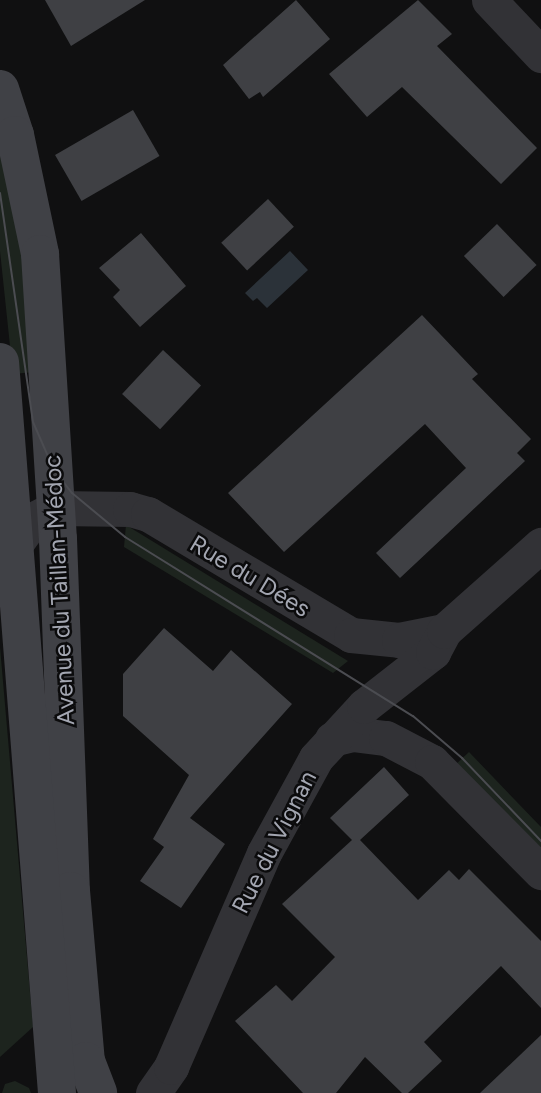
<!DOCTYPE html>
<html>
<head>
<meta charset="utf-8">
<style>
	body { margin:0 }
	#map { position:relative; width:541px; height:1093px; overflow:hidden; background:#101011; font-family:Figtree,sans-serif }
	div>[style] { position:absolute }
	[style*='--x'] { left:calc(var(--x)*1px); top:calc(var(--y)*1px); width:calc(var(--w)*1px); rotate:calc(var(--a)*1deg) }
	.green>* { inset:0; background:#1d241e }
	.water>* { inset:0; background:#2b3239 }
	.building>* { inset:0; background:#3f4044; transform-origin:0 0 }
	.street>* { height:35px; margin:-17.5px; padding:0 17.5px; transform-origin:17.5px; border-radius:17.5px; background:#323236 }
	.secondary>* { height:38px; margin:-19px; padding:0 19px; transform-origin:19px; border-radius:19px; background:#404146 }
	.tram>* { height:2px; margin:-1px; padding:0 1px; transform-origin:1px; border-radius:1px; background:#4b4c51 }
	span { translate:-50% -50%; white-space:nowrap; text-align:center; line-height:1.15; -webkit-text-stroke:5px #0b0b0c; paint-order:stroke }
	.street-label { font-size:24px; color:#a3a6b1 }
</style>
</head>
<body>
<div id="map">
	<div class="green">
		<div style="clip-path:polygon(0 147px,22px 252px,34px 372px,13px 374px,0 251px)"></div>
		<div style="clip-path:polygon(126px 525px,348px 661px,333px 673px,124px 547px)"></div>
		<div style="clip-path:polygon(0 647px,33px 1027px,0 1057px)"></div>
		<div style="clip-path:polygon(469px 752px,541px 827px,541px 857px,454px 766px)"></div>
		<div style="clip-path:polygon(15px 1081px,29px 1088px,31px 1093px,2px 1093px,5px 1084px)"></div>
	</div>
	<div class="water">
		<div style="clip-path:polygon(290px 251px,308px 270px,267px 308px,257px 298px,253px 301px,245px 293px)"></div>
	</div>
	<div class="building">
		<div style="clip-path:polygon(45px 0,145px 0,71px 46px)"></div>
		<div style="clip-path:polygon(296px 0,330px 39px,263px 97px,260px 92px,249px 99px,223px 65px)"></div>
		<div style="clip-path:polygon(418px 0,452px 34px,437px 46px,537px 148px,501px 184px,402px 87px,367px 117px,329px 74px)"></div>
		<div style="left:133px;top:110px;width:53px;height:90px;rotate:60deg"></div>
		<div style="left:268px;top:199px;width:38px;height:64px;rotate:47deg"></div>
		<div style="left:497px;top:224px;width:57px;height:46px;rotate:46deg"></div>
		<div style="clip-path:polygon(141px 233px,186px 286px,140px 327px,113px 297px,120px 290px,99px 268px)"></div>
		<div style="clip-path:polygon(422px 315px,478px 374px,472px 379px,531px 439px,517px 453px,525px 461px,400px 578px,376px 553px,466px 468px,425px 424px,284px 552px,228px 493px)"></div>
		<div style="left:163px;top:350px;width:52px;height:60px;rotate:43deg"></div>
		<div style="clip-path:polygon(164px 628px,213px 671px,231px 650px,292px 704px,190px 818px,225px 844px,181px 908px,140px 881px,164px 847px,153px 839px,189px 775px,123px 716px,123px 674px)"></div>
		<div style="clip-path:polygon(384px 767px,409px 795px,360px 840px,418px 900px,449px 870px,459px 880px,469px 869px,541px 941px,541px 1008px,501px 966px,424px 1042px,442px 1061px,408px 1093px,402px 1093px,365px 1057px,336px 1093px,303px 1093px,235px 1021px,276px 985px,292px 1001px,335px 957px,282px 904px,352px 840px,330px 818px)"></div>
		<div style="clip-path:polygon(541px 1035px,541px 1093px,480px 1093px)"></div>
	</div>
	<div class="street">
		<div style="--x:489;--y:0;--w:76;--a:46.6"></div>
		<div style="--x:17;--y:542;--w:29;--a:-54"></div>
		<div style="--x:34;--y:519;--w:25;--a:-27"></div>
		<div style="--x:56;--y:508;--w:74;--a:0.8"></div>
		<div style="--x:130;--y:509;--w:19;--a:16"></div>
		<div style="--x:148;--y:514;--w:236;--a:30.8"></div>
		<div style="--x:351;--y:635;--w:48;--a:5.9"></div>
		<div style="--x:399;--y:640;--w:46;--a:-11.3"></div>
		<div style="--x:332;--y:739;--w:21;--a:-14"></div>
		<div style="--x:352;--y:734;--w:34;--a:7"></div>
		<div style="--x:386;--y:738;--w:52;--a:27.6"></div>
		<div style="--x:432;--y:762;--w:155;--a:45.3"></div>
		<div style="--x:153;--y:1093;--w:32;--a:-55"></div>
		<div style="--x:171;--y:1067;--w:233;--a:-66.5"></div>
		<div style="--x:264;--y:853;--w:108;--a:-61.3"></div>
		<div style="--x:316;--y:758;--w:71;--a:-47.3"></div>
		<div style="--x:364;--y:706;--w:88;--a:-38"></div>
		<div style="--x:433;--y:652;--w:24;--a:-62"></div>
		<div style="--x:444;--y:631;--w:130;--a:-41.6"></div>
	</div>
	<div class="secondary">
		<div style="--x:0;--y:89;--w:48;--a:71.9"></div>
		<div style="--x:15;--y:135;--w:122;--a:78.1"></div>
		<div style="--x:40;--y:254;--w:286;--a:86.4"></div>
		<div style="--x:58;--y:539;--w:352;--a:87.9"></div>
		<div style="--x:71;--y:891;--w:171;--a:85"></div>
		<div style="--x:86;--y:1061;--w:34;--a:69"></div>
		<div style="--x:0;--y:362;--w:733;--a:85.54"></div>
	</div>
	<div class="tram">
		<div style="--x:0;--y:193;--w:231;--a:81.8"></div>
		<div style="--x:33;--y:422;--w:52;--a:66.4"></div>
		<div style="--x:54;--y:470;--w:29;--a:52"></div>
		<div style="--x:72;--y:493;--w:69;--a:39.7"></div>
		<div style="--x:125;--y:537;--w:339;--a:31.9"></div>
		<div style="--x:413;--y:716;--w:65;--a:40.6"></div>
		<div style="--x:462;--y:758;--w:115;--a:46.4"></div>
	</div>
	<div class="street-label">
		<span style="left:250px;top:576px;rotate:31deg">Rue du Dées</span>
		<span style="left:59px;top:590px;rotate:-93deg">Avenue du Taillan-Médoc</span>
		<span style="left:274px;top:842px;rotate:-63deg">Rue du Vignan</span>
	</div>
</div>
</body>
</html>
